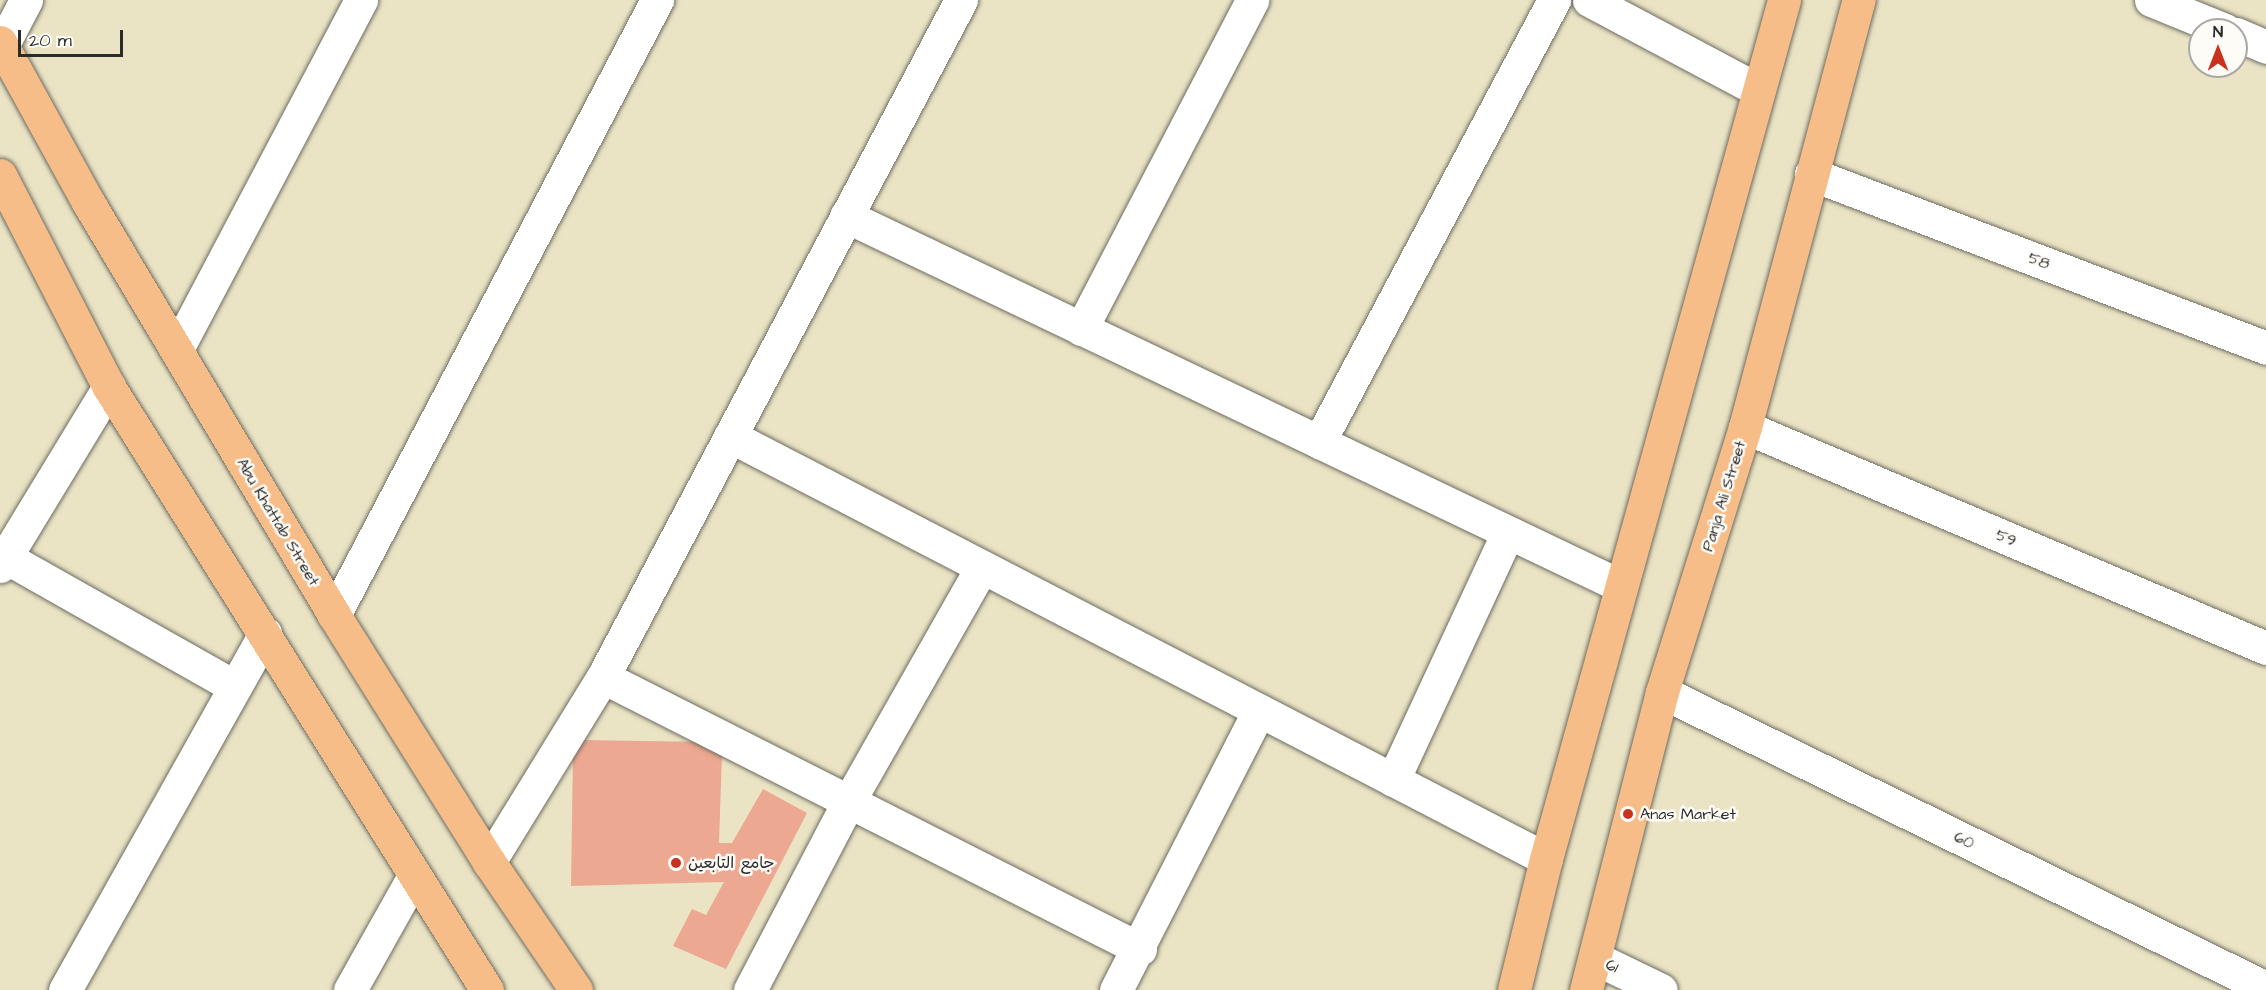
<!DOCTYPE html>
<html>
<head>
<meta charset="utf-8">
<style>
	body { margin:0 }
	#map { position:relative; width:2266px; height:990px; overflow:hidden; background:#eae4c5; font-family:"Architects Daughter","Playpen Sans Arabic",sans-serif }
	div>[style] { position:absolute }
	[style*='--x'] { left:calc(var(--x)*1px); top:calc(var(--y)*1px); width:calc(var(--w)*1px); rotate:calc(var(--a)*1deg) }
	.building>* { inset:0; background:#eda891 }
	.roads { filter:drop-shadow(0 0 2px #6e6c61) drop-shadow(0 0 2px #6e6c61) }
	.minor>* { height:33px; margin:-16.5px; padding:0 16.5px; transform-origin:16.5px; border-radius:16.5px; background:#fff }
	.major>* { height:33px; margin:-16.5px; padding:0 16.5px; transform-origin:16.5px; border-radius:16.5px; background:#f7bd88 }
	.dots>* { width:16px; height:16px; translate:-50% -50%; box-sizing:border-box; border:3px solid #fdfcf7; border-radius:50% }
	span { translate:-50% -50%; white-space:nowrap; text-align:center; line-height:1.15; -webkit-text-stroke:5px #fdfcf7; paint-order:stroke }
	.street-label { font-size:16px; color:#2b2b2b }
	.poi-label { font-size:16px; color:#2b2b2b }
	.left { translate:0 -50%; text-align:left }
	.north { position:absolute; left:2188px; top:18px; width:60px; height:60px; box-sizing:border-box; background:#fdfcf7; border:2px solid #a9a8a5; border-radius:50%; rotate:0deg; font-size:16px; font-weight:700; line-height:24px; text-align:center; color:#2b2b2b }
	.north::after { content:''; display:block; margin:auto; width:21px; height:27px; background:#c8321e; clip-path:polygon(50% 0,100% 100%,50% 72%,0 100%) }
	.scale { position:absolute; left:18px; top:30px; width:105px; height:27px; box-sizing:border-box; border:3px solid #2b2b2b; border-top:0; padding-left:8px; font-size:18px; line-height:21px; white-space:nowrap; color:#2b2b2b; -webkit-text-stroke:4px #fdfcf7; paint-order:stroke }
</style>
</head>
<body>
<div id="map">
	<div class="building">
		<div style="clip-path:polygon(582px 740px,704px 742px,722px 754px,719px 843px,732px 843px,763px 789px,807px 813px,726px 969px,673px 946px,692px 909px,706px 915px,724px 882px,571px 886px,573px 752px)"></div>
	</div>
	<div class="roads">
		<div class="minor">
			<div style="--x:1589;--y:0;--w:191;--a:28"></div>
			<div style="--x:2151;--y:0;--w:80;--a:22.1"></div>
			<div style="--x:2236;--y:34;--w:33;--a:23"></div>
			<div style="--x:2;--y:46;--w:52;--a:-62.4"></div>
			<div style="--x:1811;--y:174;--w:487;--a:20.9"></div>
			<div style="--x:846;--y:216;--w:859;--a:25.52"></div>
			<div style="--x:1081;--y:329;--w:371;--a:-62.5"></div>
			<div style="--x:177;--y:349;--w:395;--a:-62.2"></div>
			<div style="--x:1745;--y:427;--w:566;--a:22.99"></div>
			<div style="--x:730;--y:436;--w:919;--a:27.4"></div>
			<div style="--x:1319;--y:442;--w:501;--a:-62"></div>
			<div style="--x:0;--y:554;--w:270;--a:29.5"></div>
			<div style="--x:0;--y:566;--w:210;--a:-58.7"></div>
			<div style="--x:334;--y:615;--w:695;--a:-62.29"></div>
			<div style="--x:603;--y:677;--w:602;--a:26.86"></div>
			<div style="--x:1662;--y:692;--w:673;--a:26.11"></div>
			<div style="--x:1393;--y:780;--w:273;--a:-65.1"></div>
			<div style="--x:489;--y:862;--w:217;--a:-58.4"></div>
			<div style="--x:603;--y:677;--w:766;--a:-62.13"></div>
			<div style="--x:1595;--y:958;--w:73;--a:25.9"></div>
			<div style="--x:65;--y:990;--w:409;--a:-60.7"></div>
			<div style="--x:350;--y:990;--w:131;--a:-60.7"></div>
			<div style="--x:750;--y:990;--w:213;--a:-62.4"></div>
			<div style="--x:849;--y:801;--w:269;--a:-60.4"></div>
			<div style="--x:1116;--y:990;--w:314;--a:-62.9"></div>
		</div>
		<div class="major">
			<div style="--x:0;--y:42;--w:183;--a:61.2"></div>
			<div style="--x:88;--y:202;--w:481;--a:59.2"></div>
			<div style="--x:334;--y:615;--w:292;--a:57.9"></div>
			<div style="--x:489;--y:862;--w:155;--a:55.8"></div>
			<div style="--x:0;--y:175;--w:238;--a:62.8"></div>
			<div style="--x:109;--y:387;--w:712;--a:57.92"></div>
			<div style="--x:1514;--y:990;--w:135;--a:-76.3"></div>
			<div style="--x:1546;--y:859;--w:891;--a:-74.51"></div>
			<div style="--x:1586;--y:990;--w:308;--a:-75.7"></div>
			<div style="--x:1662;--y:692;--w:278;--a:-72.6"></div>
			<div style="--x:1745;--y:427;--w:442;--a:-75.1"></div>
		</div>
	</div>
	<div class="dots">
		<div style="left:1628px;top:814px;background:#c8321e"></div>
		<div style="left:676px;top:863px;background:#c8321e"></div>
	</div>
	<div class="street-label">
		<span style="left:2039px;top:261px;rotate:21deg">58</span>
		<span style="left:1724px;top:496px;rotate:-73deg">Panja Ali Street</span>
		<span style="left:278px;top:522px;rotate:59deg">Abu Khattab Street</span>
		<span style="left:2006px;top:538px;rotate:23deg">59</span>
		<span style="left:1964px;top:840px;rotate:26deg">60</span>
		<span style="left:1612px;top:966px;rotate:26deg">61</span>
	</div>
	<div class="poi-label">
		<span class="left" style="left:1640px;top:814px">Anas Market</span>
		<span class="left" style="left:688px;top:863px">جامع التابعين</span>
	</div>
	<div class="north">N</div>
	<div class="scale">20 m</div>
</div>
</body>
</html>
